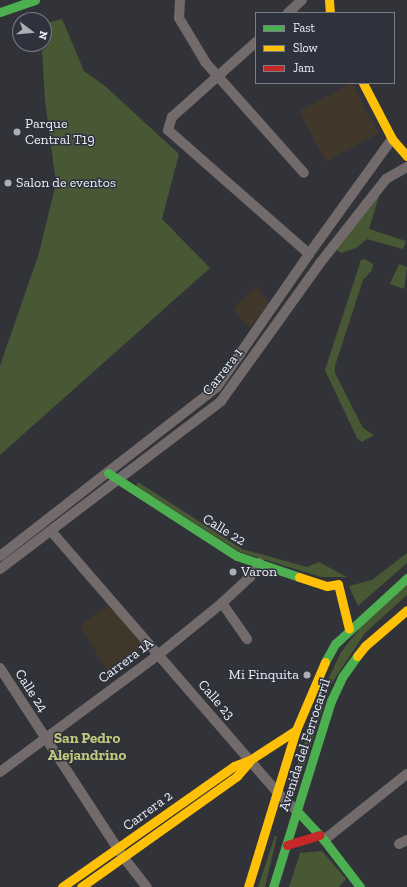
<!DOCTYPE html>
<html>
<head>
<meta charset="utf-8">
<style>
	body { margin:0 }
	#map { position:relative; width:407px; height:887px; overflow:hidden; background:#323338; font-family:"Zilla Slab",serif }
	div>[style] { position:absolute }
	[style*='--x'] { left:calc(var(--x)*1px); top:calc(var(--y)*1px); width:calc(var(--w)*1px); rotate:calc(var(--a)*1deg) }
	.industrial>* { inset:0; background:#42372b; transform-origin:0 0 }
	.education>* { inset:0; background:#3f382a }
	.green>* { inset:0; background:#485834 }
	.street>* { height:10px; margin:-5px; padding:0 5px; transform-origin:5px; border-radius:5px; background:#736b6b }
	.fast>* { height:9px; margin:-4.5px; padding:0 4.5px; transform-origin:4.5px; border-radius:4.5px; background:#4caf50 }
	.slow>* { height:9px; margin:-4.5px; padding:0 4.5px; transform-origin:4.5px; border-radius:4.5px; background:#ffc107 }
	.jam>* { height:9px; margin:-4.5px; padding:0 4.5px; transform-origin:4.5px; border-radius:4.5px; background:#c62828 }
	.dots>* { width:11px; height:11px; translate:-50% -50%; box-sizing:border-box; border:2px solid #2e323c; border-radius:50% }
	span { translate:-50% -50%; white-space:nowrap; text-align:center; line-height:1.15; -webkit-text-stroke:3px #2e323c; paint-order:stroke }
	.poi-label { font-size:14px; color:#eef1f8 }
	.left { translate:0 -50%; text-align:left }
	.right { translate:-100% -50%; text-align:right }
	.street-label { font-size:14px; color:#eef1f8 }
	.neighbourhood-label { font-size:15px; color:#c2c87b; font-weight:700 }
	.legend { position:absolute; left:255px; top:12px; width:140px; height:72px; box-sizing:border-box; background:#2e323c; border:1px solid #7b7e87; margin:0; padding:5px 7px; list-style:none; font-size:12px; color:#eef1f8 }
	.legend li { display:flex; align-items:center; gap:8px; height:20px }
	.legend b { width:20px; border:1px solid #7b7e87 }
	.north { position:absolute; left:12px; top:12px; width:40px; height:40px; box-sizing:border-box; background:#2e323c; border:1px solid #7b7e87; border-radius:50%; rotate:106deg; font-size:11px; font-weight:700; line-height:16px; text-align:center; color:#eef1f8 }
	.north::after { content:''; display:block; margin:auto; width:14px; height:18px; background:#acaeb5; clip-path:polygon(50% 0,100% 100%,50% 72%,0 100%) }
</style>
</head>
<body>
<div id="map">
	<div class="industrial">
		<div style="left:352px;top:83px;width:57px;height:60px;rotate:62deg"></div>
		<div style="clip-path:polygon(257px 286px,269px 303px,250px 328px,233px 309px)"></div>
	</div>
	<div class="education">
		<div style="clip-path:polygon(110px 604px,146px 646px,108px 673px,80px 626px)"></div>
	</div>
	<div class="green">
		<div style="clip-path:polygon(62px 19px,84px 71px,105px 86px,179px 154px,162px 219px,210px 268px,0 455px,0 366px,39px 253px,56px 183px,45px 100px,42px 51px,50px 42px,48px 23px)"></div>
		<div style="clip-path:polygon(382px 186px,369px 229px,406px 241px,403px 249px,367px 239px,356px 248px,341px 253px,334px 248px)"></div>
		<div style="clip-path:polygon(365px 259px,373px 264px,372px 270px,363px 280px,335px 366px,335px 373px,363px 428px,374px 435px,362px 442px,357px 438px,325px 370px,361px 260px)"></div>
		<div style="clip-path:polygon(399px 264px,407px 267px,404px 289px,390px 284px)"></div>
		<div style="clip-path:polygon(138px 482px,242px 549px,307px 567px,319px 562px,347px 577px,321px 577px,240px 552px,136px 486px)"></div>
		<div style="clip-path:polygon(407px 553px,407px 563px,358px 606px,349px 586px,372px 580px)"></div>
		<div style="clip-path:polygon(407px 585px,407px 595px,365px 633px,330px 686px,296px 791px,291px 785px,318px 701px,341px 652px,360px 628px)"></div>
		<div style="clip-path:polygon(275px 836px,277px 836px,265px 887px,258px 887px)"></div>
		<div style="clip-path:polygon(322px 851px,346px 879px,339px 887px,289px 887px,300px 853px)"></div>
	</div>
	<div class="street">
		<div style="--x:180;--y:0;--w:18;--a:93"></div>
		<div style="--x:179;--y:18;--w:52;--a:59"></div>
		<div style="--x:206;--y:63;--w:147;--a:48.3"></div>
		<div style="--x:288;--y:13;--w:19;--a:-43"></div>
		<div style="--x:256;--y:42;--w:113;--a:138.2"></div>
		<div style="--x:172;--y:117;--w:14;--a:107"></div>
		<div style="--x:168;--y:130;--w:188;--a:41.3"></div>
		<div style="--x:51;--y:531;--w:347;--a:49.1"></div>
		<div style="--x:278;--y:793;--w:28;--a:44"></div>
		<div style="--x:0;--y:556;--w:275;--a:-37.9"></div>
		<div style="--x:217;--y:387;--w:162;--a:-55.3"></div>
		<div style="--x:309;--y:254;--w:142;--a:-54.2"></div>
		<div style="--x:0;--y:569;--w:278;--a:-37.2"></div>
		<div style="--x:221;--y:401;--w:170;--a:-54.3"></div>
		<div style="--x:320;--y:263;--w:107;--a:-51.8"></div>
		<div style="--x:386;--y:179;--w:24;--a:-30"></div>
		<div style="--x:222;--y:603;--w:44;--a:55.2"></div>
		<div style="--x:0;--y:668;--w:227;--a:56.9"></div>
		<div style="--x:124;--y:858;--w:37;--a:52"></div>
		<div style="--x:0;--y:772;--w:197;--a:-36.5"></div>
		<div style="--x:158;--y:655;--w:82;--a:-39.1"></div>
		<div style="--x:222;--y:603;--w:38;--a:-43"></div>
		<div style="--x:250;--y:577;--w:17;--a:-57"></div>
		<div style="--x:324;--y:840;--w:106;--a:-38.5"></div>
		<div style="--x:399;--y:844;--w:9;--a:-27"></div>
	</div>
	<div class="fast">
		<div style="--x:0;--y:12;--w:37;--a:-19"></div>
		<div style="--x:108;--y:473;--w:153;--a:32.8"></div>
		<div style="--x:237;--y:556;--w:65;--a:18.7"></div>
		<div style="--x:325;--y:662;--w:21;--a:-61"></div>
		<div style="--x:335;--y:644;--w:98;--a:-42.5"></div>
		<div style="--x:298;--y:812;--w:38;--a:47"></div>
		<div style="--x:324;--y:840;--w:59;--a:52.5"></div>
		<div style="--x:273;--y:887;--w:195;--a:-72.7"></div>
		<div style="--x:331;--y:701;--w:26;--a:-65"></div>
		<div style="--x:342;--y:677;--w:26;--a:-54"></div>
	</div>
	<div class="slow">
		<div style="--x:329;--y:0;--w:13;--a:86"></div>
		<div style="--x:363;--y:83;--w:63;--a:62.6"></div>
		<div style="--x:392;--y:139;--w:23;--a:49"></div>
		<div style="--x:299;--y:577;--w:29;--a:18"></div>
		<div style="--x:327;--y:586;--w:11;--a:-10"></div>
		<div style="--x:338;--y:584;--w:46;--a:76.3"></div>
		<div style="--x:357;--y:656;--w:13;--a:-51"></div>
		<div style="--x:365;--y:646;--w:55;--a:-40.6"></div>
		<div style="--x:62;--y:887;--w:210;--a:-35.1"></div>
		<div style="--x:234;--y:766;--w:17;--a:-21"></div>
		<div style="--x:250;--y:760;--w:55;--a:-33.1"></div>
		<div style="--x:81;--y:887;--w:191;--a:-35.4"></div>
		<div style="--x:237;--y:776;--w:18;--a:-49"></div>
		<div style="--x:248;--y:887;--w:164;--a:-73"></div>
		<div style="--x:296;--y:730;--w:74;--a:-66.9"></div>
	</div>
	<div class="jam">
		<div style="--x:287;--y:845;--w:34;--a:-17"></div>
	</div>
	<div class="dots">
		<div style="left:17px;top:132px;background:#acaeb5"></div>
		<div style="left:8px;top:183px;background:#acaeb5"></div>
		<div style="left:233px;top:572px;background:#acaeb5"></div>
		<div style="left:307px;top:675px;background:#acaeb5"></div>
	</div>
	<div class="poi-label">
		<span class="left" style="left:25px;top:132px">Parque<br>Central T19</span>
		<span class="left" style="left:16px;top:183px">Salon de eventos</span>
		<span class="left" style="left:241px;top:572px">Varon</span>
		<span class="right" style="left:299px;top:675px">Mi Finquita</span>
	</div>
	<div class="street-label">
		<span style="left:223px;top:372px;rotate:-52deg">Carrera 1</span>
		<span style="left:224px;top:530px;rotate:31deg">Calle 22</span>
		<span style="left:126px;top:661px;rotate:-37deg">Carrera 1A</span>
		<span style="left:31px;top:691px;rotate:57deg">Calle 24</span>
		<span style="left:216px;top:700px;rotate:49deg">Calle 23</span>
		<span style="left:305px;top:745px;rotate:-72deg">Avenida del Ferrocarril</span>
		<span style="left:148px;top:811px;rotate:-36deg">Carrera 2</span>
	</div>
	<div class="neighbourhood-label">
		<span style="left:87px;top:747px">San Pedro<br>Alejandrino</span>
	</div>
	<ul class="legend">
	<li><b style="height:5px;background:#4caf50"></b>Fast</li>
	<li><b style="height:5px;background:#ffc107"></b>Slow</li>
	<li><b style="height:5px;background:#c62828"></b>Jam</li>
	</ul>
	<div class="north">N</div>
</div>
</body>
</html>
